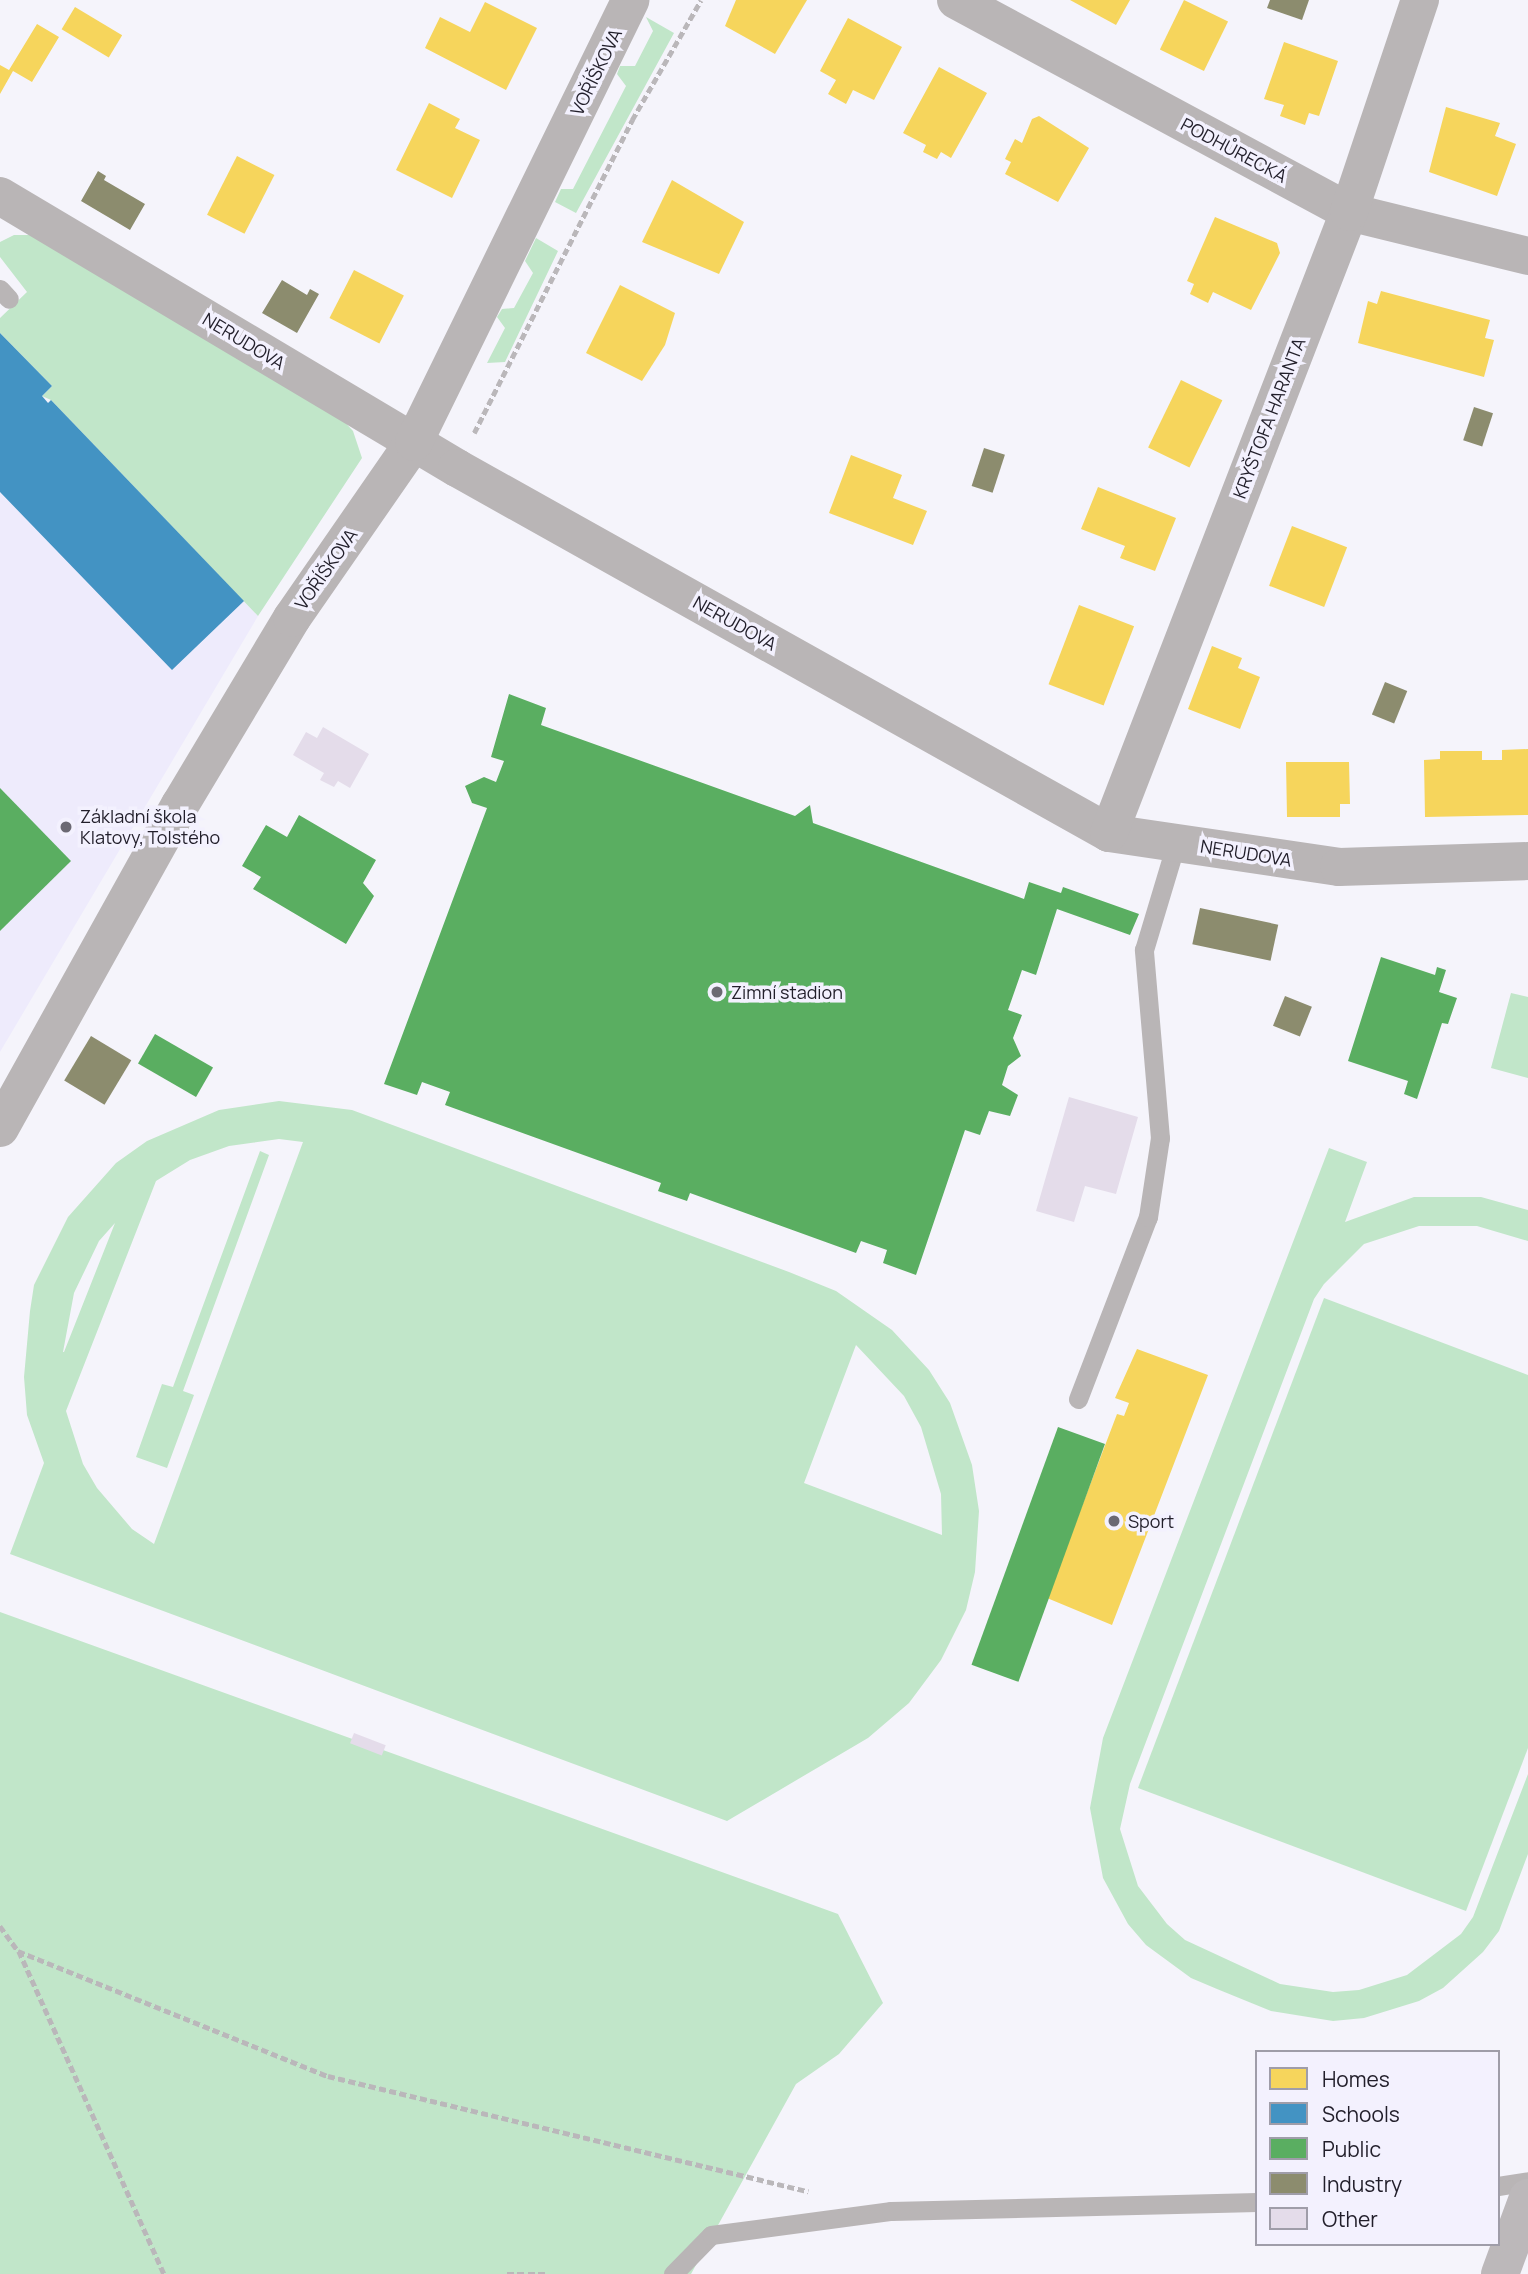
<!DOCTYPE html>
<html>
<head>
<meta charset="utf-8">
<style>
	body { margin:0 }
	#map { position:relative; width:1528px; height:2274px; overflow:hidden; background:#f5f4fb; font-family:Manrope,sans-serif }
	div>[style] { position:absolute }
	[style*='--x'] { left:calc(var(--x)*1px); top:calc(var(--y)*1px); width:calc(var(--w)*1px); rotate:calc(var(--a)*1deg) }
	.built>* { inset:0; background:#eeebfc }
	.green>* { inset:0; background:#c1e6c9 }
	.homes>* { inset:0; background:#f6d55c; transform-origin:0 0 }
	.schools>* { inset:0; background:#4393c3 }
	.public>* { inset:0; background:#5aae61; transform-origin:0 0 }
	.industry>* { inset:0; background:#8c8c6e; transform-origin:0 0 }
	.building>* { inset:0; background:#e4dcea; transform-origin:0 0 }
	.path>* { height:4.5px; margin-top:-2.25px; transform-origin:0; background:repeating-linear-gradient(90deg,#bab7ba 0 7px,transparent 0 10.5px) }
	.lane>* { height:19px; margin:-9.5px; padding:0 9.5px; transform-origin:9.5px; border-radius:9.5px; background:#b9b5b6 }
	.street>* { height:38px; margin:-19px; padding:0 19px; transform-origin:19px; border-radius:19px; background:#b9b5b6 }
	.primary>* { height:38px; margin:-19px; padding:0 19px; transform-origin:19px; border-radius:19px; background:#bcb8ba }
	.dots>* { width:19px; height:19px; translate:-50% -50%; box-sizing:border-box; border:4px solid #f3f1fe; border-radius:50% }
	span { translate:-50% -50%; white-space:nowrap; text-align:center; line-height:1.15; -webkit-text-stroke:7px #f3f1fe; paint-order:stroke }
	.street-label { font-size:18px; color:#211e2a }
	.poi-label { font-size:18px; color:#211e2a }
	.left { translate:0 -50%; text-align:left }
	.legend { position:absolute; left:1255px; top:2050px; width:245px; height:196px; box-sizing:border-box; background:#f3f1fe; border:2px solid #9f9da9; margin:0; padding:9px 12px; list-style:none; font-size:21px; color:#211e2a }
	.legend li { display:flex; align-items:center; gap:14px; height:35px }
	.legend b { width:35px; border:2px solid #9f9da9 }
</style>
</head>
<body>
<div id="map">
	<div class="built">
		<div style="clip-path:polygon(0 333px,52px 386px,42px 396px,258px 616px,0 1052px)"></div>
	</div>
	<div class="green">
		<div style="clip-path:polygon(646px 17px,674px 33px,576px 213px,555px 202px,561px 189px,573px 189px,626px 86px,617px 74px,620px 66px,635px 66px,653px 31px)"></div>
		<div style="clip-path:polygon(14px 235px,32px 235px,330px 406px,353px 431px,362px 458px,258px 616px,51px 400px,42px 396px,52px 386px,0 333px,0 318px,27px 292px,0 257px,0 242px)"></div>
		<div style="clip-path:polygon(536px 238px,558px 251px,505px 362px,487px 363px,505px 328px,497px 317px,502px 309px,514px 308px,533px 273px,525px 261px)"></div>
		<div style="clip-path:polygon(1511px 993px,1528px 997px,1528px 1078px,1491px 1068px)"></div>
		<div style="clip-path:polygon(evenodd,279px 1101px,352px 1110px,789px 1272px,836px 1291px,892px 1330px,929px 1370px,950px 1403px,972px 1465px,979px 1511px,975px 1572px,966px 1610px,941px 1660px,909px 1703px,868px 1738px,727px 1821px,10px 1554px,44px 1463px,27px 1415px,24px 1377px,30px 1311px,34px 1285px,68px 1217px,116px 1163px,147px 1141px,219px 1110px,279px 1101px,279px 1139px,303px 1142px,154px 1544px,132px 1529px,97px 1488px,83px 1464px,66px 1411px,156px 1181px,190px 1160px,229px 1146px,279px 1139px,279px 1101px,115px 1223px,64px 1352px,63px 1352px,74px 1293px,99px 1241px,115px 1223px,279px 1101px,856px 1345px,904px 1396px,921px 1427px,941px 1494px,942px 1535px,804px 1483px,856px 1345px)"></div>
		<div style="clip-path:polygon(1329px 1148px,1367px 1162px,1345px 1222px,1414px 1197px,1481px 1197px,1528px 1210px,1528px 1241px,1477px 1226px,1419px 1226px,1364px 1244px,1324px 1284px,1314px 1299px,1130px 1784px,1120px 1829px,1138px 1886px,1167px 1924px,1185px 1940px,1280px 1984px,1333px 1992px,1359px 1990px,1407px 1975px,1461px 1934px,1473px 1917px,1528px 1774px,1528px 1854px,1499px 1931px,1483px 1952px,1443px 1988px,1419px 2001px,1364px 2018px,1333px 2021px,1271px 2011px,1217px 1989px,1191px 1978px,1146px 1945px,1128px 1924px,1103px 1878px,1090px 1808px,1103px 1738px)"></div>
		<div style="clip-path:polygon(260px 1151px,269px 1155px,183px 1391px,194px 1395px,167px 1468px,136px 1457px,162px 1384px,173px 1387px)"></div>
		<div style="clip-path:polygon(1324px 1298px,1528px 1375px,1528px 1748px,1466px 1911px,1138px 1788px)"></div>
		<div style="clip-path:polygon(0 1612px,838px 1914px,883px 2003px,839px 2054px,796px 2084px,691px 2274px,0 2274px)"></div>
	</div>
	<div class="homes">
		<div style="clip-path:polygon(736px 0,807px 0,775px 54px,725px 26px)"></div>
		<div style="clip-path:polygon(1070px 0,1130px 0,1116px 25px)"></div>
		<div style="left:1184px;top:0;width:49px;height:55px;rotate:26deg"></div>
		<div style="clip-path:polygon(485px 2px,537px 28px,506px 90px,425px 48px,440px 17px,470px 32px)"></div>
		<div style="left:75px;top:7px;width:55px;height:26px;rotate:31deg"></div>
		<div style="clip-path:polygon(848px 18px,902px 47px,874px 100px,853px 90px,846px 104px,828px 94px,836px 80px,820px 71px)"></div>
		<div style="clip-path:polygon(37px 24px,59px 37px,32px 82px,13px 71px,0 94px,0 65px,9px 70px)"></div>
		<div style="clip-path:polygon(1284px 42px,1338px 61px,1319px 116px,1309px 113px,1305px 125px,1280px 116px,1284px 105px,1264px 99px)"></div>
		<div style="clip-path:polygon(939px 67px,987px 93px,951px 158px,941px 152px,937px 159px,923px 152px,926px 145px,903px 133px)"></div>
		<div style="clip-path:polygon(429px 103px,460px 119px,455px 128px,480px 140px,452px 198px,396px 170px)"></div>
		<div style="clip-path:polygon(1446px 107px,1500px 123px,1495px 136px,1516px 144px,1497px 196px,1429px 172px)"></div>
		<div style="clip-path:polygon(1039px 116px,1089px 148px,1058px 202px,1005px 174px,1011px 162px,1005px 159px,1015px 139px,1022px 143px,1032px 119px)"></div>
		<div style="left:237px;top:156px;width:42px;height:66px;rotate:27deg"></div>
		<div style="clip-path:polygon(672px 180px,744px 222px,719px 274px,642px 242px)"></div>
		<div style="clip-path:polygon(1215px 217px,1277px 243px,1280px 253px,1251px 310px,1213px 292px,1208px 303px,1190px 294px,1194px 284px,1187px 281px)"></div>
		<div style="left:354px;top:270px;width:56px;height:54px;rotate:27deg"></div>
		<div style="clip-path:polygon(620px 285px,675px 313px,665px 345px,642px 381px,586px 353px)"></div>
		<div style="clip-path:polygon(1381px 291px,1490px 320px,1485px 338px,1494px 340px,1484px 377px,1358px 343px,1368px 301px,1377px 304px)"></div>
		<div style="left:1181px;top:380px;width:46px;height:75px;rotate:26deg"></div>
		<div style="clip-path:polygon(851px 455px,902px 475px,893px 498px,927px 511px,913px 545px,829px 513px)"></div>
		<div style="clip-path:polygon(1098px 487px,1176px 518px,1155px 571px,1120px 558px,1125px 546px,1081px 529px)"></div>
		<div style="left:1292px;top:526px;width:59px;height:64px;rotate:21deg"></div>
		<div style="left:1079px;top:605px;width:59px;height:85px;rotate:21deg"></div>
		<div style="clip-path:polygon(1212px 646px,1242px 658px,1238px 668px,1260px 677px,1240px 729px,1188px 709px)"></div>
		<div style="clip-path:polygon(1528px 749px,1528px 815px,1425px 817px,1424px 760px,1440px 759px,1440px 751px,1482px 751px,1482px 760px,1502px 760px,1502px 750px)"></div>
		<div style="clip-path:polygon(1286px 762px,1349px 762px,1350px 804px,1340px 804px,1340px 817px,1287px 817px)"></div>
		<div style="clip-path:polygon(1137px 1349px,1208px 1375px,1112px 1625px,1047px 1598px,1117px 1414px,1124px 1416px,1129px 1403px,1115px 1398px)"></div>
	</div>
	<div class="schools">
		<div style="clip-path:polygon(0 333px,52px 386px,42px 396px,48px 403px,51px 400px,244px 601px,172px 670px,0 492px)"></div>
	</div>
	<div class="public">
		<div style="clip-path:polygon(509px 694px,546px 708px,541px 725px,795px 816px,810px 805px,813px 823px,1024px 899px,1029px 882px,1061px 893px,1063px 887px,1139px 914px,1130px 935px,1057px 909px,1036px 975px,1022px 970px,1008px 1010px,1022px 1015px,1013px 1038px,1021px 1056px,1008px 1066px,1002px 1085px,1018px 1095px,1010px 1116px,989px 1111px,980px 1135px,965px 1130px,916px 1275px,883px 1263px,887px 1250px,861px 1241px,856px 1253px,690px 1193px,687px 1201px,658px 1191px,661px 1183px,445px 1105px,450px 1092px,422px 1082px,417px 1095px,384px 1084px,487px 808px,472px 803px,465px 786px,484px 777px,496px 782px,504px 761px,491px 757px)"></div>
		<div style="clip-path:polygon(0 788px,71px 861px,0 931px)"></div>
		<div style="clip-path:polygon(299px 815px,376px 860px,363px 883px,374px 896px,346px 944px,253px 889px,261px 877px,242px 866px,266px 825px,287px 837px)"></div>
		<div style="clip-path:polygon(1381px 957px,1435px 975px,1437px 967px,1446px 970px,1439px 992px,1457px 998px,1448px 1024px,1442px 1023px,1417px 1099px,1404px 1094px,1408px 1081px,1348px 1061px)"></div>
		<div style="left:155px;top:1034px;width:67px;height:34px;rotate:30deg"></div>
		<div style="left:1058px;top:1427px;width:50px;height:253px;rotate:20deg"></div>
	</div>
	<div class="industry">
		<div style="clip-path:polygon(1270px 0,1309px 0,1302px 20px,1267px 8px)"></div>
		<div style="clip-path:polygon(98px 171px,106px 176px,104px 180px,145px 204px,130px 230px,81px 201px)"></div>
		<div style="clip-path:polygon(282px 280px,307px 295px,310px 289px,319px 294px,297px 333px,262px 313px)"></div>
		<div style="left:1474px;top:407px;width:20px;height:35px;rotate:18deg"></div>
		<div style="left:984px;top:448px;width:22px;height:40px;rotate:18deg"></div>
		<div style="left:1385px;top:682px;width:24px;height:35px;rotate:22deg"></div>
		<div style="left:1200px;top:908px;width:80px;height:37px;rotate:12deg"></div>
		<div style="left:1285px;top:996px;width:29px;height:32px;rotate:22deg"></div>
		<div style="left:91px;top:1036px;width:47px;height:52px;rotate:31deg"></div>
	</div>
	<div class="building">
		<div style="clip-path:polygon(323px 727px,369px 754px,350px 788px,338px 781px,334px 787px,320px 780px,324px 773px,293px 755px,306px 732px,317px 738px)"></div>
		<div style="clip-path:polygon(1069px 1097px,1138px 1117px,1116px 1194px,1085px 1186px,1074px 1222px,1036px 1211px)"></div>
		<div style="left:354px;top:1733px;width:34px;height:11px;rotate:21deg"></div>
	</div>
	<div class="path">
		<div style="--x:474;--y:433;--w:351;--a:-63.2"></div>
		<div style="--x:632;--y:120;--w:138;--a:-60.1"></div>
		<div style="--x:0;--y:1926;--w:31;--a:54"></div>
		<div style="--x:18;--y:1951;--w:334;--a:22"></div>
		<div style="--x:328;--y:2076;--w:494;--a:13.5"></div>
		<div style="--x:19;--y:1951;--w:354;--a:65.8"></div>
		<div style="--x:507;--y:2274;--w:38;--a:0"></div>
	</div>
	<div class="lane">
		<div style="--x:0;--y:289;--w:13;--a:48"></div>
		<div style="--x:1078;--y:1399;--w:195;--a:-69"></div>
		<div style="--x:1148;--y:1217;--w:80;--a:-81.4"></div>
		<div style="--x:1160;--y:1138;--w:189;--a:-94.9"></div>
		<div style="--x:1144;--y:950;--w:112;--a:-73.3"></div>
		<div style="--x:1498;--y:2186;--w:30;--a:-9"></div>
		<div style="--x:673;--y:2274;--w:54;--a:-45.7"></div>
		<div style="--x:711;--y:2235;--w:182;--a:-7.6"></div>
		<div style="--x:891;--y:2211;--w:366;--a:-1.4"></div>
	</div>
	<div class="street">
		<div style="--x:956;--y:0;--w:447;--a:28.3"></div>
		<div style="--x:1349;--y:212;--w:184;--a:13.8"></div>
		<div style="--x:0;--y:196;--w:532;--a:30.76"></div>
		<div style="--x:457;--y:468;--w:747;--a:29.24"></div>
		<div style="--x:1109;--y:833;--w:232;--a:8.4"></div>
		<div style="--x:1339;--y:867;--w:189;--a:-1.8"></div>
		<div style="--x:1109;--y:833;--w:666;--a:-68.87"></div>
		<div style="--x:1349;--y:212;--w:224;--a:-71.5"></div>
		<div style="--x:0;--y:1128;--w:370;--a:-60.9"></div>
		<div style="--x:180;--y:805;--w:218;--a:-59.1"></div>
		<div style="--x:292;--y:618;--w:214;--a:-55.3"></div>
		<div style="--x:414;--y:442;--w:492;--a:-63.9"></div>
	</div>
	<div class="primary">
		<div style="--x:1500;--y:2274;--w:81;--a:-69.8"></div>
	</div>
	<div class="dots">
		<div style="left:66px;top:827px;background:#6b6973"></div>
		<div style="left:717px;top:992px;background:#6b6973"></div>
		<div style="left:1114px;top:1521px;background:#6b6973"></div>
	</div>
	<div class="street-label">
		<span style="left:596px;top:72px;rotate:-64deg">VOŘÍŠKOVA</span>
		<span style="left:1234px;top:150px;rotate:28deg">PODHŮRECKÁ</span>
		<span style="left:244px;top:341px;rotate:31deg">NERUDOVA</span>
		<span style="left:1269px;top:418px;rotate:-69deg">KRYŠTOFA HARANTA</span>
		<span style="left:326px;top:569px;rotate:-55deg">VOŘÍŠKOVA</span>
		<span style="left:735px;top:623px;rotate:29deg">NERUDOVA</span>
		<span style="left:1246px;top:853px;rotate:9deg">NERUDOVA</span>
	</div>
	<div class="poi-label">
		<span class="left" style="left:80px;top:827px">Základní škola<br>Klatovy, Tolstého</span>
		<span class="left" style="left:731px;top:992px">Zimní stadion</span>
		<span class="left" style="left:1128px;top:1521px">Sport</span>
	</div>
	<ul class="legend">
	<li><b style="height:19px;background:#f6d55c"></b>Homes</li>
	<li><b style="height:19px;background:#4393c3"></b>Schools</li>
	<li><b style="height:19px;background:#5aae61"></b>Public</li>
	<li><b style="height:19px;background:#8c8c6e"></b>Industry</li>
	<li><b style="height:19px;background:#e4dcea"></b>Other</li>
	</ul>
</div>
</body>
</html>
